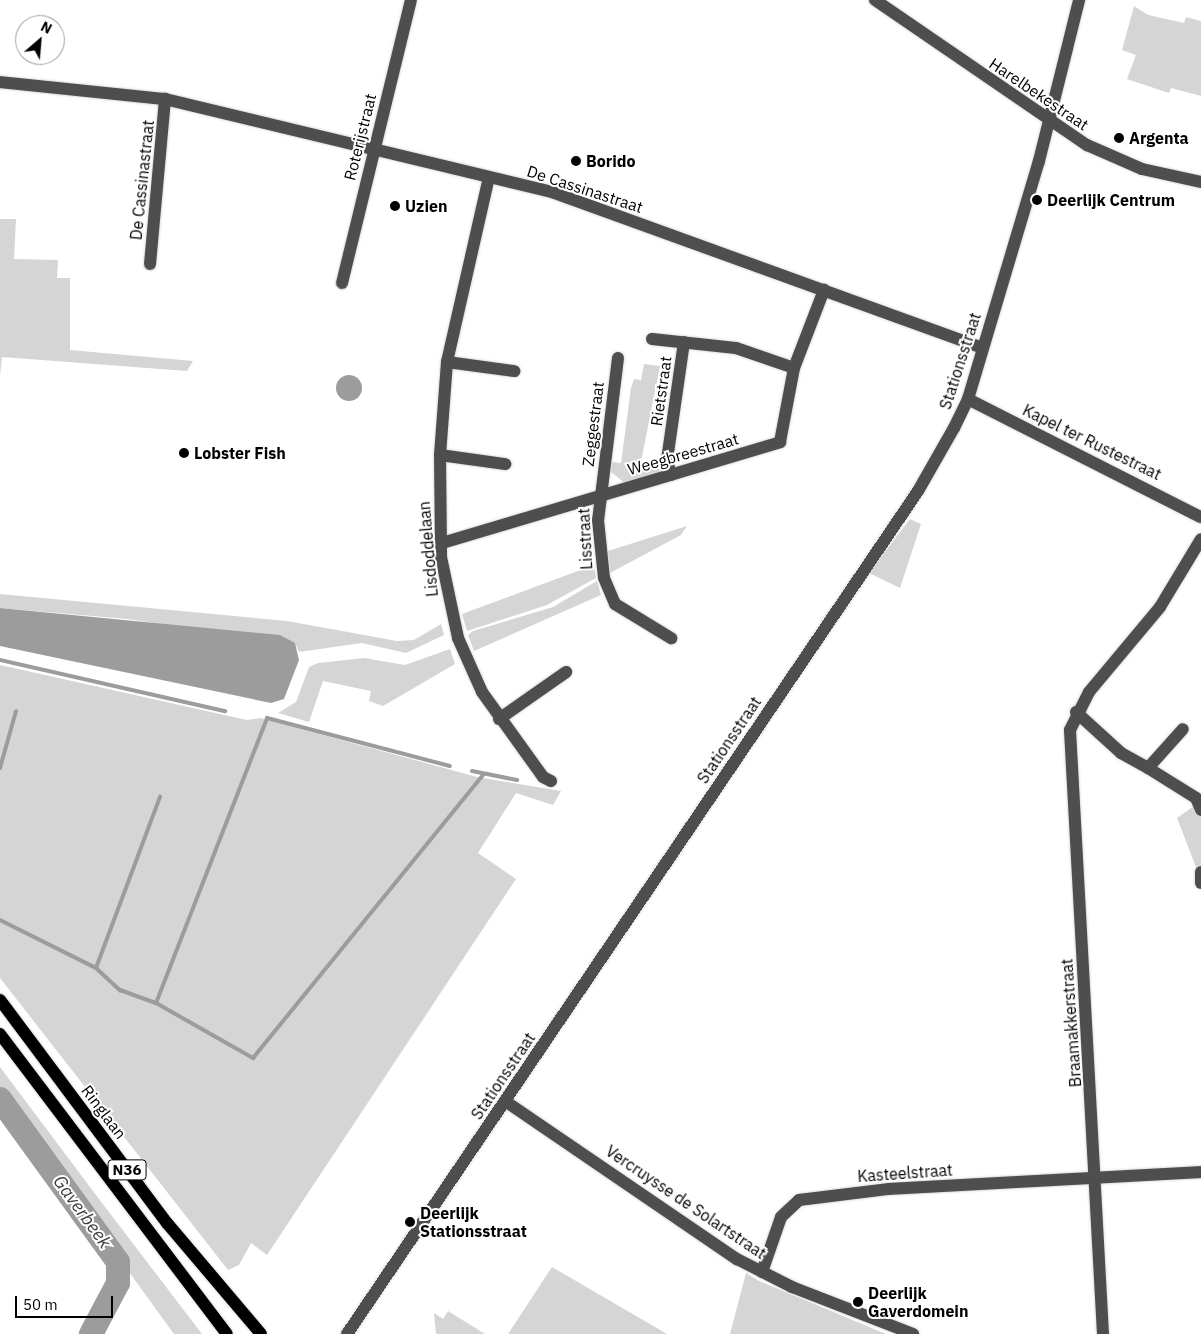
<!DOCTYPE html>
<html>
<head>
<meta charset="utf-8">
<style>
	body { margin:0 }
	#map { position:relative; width:1201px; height:1334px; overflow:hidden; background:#fff; font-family:"IBM Plex Sans",sans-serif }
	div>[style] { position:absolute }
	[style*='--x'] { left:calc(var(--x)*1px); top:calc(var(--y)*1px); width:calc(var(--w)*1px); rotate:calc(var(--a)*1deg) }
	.green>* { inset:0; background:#d5d5d5; transform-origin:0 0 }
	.water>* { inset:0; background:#9c9c9c }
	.round { border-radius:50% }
	.stream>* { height:4px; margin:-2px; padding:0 2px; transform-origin:2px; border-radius:2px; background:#9c9c9c }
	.river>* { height:24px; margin:-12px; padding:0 12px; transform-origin:12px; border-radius:12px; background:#9c9c9c }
	.roads { filter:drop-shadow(0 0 1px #dbdbdb) drop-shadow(0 0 1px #dbdbdb) }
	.minor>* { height:12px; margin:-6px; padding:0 6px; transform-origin:6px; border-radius:6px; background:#4e4e4e }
	.major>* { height:12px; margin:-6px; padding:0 6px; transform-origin:6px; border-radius:6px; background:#000 }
	.dots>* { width:14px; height:14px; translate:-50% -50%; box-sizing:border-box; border:2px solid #fff; border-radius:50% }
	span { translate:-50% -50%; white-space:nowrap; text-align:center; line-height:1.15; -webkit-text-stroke:4px #fff; paint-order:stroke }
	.shield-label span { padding:1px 4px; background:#fff; border:1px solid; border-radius:4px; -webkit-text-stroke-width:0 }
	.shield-label { font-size:15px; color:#000; font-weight:700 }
	.street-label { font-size:16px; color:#000 }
	.poi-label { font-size:16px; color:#000; font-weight:700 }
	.left { translate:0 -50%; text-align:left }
	.water-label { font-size:18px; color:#3d3d3d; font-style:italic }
	.north { position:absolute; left:15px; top:15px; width:50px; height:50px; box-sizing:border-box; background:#fff; border:1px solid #999; border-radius:50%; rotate:27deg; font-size:14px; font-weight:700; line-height:20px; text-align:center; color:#000 }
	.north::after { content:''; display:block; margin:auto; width:18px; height:22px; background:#000; clip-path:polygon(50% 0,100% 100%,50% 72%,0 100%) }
	.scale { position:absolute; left:15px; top:1296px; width:98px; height:22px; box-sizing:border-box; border:2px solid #000; border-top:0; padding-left:6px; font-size:15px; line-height:18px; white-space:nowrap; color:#000; -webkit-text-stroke:4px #fff; paint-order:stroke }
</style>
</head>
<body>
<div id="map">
	<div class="green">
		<div style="clip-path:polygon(1134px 6px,1148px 15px,1184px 23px,1186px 17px,1201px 21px,1201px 96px,1171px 88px,1169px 93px,1127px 79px,1136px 55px,1122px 50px)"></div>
		<div style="clip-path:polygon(0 219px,16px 219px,14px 259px,58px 260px,57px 278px,70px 278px,70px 350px,193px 361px,187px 371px,2px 357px,0 376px)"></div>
		<div style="clip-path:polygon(644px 364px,660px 366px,641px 462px,661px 465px,660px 472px,625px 483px,611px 472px,612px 462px,621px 463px,631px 388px,634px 379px,641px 380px)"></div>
		<div style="clip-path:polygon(910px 519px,921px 524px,900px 588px,869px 573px)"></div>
		<div style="clip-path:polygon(687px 526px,681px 535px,610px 573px,608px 551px)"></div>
		<div style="clip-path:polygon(594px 565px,596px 578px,547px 605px,467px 631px,462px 614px)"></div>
		<div style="clip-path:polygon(597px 581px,601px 595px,474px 651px,468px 635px,473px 631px,553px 607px)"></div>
		<div style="clip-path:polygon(0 594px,287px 621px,397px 641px,414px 640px,441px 624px,444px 635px,406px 653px,362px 643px,299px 652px,295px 643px,127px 619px,0 608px)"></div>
		<div style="clip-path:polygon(450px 649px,455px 664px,383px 706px,369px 701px,371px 691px,323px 681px,309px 722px,278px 713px,296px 702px,309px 667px,318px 663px,364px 658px,405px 665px)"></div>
		<div style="clip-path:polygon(0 665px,247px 720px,261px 718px,477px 777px,561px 791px,553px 805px,516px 793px,478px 853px,516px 879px,267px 1255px,251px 1243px,239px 1265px,228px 1270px,0 978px)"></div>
		<div style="clip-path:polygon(1201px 801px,1201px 880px,1177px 818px)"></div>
		<div style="clip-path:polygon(0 1067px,99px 1199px,202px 1334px,174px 1334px,0 1094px)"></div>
		<div style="clip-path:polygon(552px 1267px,667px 1334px,508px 1334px)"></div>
		<div style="clip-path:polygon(746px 1273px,759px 1281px,886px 1334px,730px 1334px)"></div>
		<div style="left:100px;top:1291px;width:7px;height:49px;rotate:27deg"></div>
		<div style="clip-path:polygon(448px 1311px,485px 1334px,436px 1334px,434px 1313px,443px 1319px)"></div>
	</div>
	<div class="water">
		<div class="round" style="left:336px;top:375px;width:26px;height:26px"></div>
		<div style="clip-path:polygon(0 608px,280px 635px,295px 643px,299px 660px,284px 699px,271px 703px,0 646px)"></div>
	</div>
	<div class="stream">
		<div style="--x:0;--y:660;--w:231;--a:12.8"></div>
		<div style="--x:0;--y:768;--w:59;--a:-74.3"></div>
		<div style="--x:472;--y:771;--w:46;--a:11.3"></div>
		<div style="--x:0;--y:920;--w:107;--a:26.6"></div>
		<div style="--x:96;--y:968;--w:33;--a:43"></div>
		<div style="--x:120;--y:990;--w:38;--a:20"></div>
		<div style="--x:156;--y:1003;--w:112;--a:29.6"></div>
		<div style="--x:253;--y:1058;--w:365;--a:-50.9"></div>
		<div style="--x:96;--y:968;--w:183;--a:-69.5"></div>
		<div style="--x:156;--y:1003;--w:306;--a:-68.7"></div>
		<div style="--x:267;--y:718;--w:189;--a:14.7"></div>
	</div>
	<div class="river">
		<div style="--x:0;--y:1099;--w:201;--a:54.1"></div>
		<div style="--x:118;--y:1262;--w:21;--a:90"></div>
		<div style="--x:118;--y:1283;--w:58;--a:117.9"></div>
	</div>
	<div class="roads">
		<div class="minor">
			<div style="--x:875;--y:0;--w:257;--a:34.4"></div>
			<div style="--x:1087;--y:145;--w:60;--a:23.6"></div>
			<div style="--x:1142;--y:169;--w:60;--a:12.4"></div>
			<div style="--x:0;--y:82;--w:166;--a:5.9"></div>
			<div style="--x:165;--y:99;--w:398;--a:13.5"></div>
			<div style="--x:552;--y:192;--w:457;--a:19.9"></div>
			<div style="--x:489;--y:177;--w:190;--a:102.8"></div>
			<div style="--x:447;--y:362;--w:93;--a:94.3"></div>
			<div style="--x:440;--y:455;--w:102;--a:89.4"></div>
			<div style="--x:441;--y:557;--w:83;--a:78.1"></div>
			<div style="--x:458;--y:638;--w:59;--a:66"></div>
			<div style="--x:482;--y:692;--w:105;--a:54.3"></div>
			<div style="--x:543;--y:777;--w:9;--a:27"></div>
			<div style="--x:150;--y:264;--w:166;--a:-84.8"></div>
			<div style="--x:342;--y:283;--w:291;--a:-76.3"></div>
			<div style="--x:652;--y:339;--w:84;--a:6.1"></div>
			<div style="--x:736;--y:348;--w:61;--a:19"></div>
			<div style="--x:618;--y:358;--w:163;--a:97"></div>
			<div style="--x:598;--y:520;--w:58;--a:84.1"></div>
			<div style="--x:604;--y:578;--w:28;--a:67"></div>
			<div style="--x:615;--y:604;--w:66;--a:31.3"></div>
			<div style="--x:447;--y:362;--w:68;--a:7.7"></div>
			<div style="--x:968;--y:399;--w:261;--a:26.9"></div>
			<div style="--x:440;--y:455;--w:66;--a:7.9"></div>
			<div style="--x:671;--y:475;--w:16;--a:-105"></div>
			<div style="--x:667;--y:460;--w:119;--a:-81.8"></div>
			<div style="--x:442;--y:543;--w:353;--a:-16.6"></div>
			<div style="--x:780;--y:442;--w:75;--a:-79.3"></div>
			<div style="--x:794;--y:368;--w:84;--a:-69"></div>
			<div style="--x:1076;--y:712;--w:61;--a:42.3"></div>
			<div style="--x:1121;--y:753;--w:31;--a:29"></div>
			<div style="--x:1148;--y:768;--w:52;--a:-48.1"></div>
			<div style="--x:499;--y:719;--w:82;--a:-35"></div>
			<div style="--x:1148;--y:768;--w:57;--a:32"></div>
			<div style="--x:1196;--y:798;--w:13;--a:67"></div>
			<div style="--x:1201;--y:883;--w:11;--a:-90"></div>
			<div style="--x:505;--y:1101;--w:281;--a:34.3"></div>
			<div style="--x:737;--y:1259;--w:62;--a:27"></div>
			<div style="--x:792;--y:1287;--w:130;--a:21.2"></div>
			<div style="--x:762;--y:1272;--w:58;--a:-70.9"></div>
			<div style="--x:781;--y:1217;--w:25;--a:-43"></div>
			<div style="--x:799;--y:1200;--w:91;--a:-7"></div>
			<div style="--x:889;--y:1189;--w:312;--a:-3.1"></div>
			<div style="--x:347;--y:1334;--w:1018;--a:-55.89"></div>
			<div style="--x:918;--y:491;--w:73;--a:-60.3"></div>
			<div style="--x:954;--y:428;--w:32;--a:-64"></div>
			<div style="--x:968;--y:399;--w:248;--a:-73.4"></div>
			<div style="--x:1039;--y:161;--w:166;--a:-76"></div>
			<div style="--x:1103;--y:1334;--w:605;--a:-93.13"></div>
			<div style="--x:1070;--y:730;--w:42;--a:-63.4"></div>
			<div style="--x:1089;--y:692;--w:111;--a:-50.1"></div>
			<div style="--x:1160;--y:607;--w:79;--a:-58.9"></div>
		</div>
		<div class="major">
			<div style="--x:0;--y:1000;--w:279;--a:53.2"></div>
			<div style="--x:167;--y:1223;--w:145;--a:49.7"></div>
			<div style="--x:0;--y:1034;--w:376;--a:52.9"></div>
		</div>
	</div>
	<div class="dots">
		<div style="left:1119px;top:138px;background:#000"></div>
		<div style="left:576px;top:161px;background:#000"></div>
		<div style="left:1037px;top:200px;background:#000"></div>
		<div style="left:395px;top:206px;background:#000"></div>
		<div style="left:184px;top:453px;background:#000"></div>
		<div style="left:410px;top:1222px;background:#000"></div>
		<div style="left:858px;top:1302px;background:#000"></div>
	</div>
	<div class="shield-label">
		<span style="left:127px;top:1170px">N36</span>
	</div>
	<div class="street-label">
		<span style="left:1039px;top:94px;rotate:34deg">Harelbekestraat</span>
		<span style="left:360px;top:137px;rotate:-76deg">Roterijstraat</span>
		<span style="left:142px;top:180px;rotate:-84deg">De Cassinastraat</span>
		<span style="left:585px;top:189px;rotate:18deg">De Cassinastraat</span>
		<span style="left:960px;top:361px;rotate:-72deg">Stationsstraat</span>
		<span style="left:661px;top:391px;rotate:-82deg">Rietstraat</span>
		<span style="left:593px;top:424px;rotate:-83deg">Zeggestraat</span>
		<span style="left:1092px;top:442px;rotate:26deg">Kapel ter Rustestraat</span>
		<span style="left:683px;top:454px;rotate:-16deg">Weegbreestraat</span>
		<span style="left:585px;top:539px;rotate:-93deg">Lisstraat</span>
		<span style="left:428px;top:549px;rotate:-95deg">Lisdoddelaan</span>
		<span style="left:729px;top:740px;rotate:-56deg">Stationsstraat</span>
		<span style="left:1071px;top:1023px;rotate:-94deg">Braamakkerstraat</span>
		<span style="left:503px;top:1076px;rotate:-56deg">Stationsstraat</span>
		<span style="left:104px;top:1112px;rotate:53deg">Ringlaan</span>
		<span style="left:905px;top:1173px;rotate:-4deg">Kasteelstraat</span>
		<span style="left:686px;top:1202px;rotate:34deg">Vercruysse de Solartstraat</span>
	</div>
	<div class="poi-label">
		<span class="left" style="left:1129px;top:138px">Argenta</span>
		<span class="left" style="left:586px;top:161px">Borido</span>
		<span class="left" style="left:1047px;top:200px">Deerlijk Centrum</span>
		<span class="left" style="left:405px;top:206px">Uzien</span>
		<span class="left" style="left:194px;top:453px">Lobster Fish</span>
		<span class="left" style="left:420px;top:1222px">Deerlijk<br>Stationsstraat</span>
		<span class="left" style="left:868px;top:1302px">Deerlijk<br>Gaverdomein</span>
	</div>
	<div class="water-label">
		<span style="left:82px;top:1212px;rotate:54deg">Gaverbeek</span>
	</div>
	<div class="north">N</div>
	<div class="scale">50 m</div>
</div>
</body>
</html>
